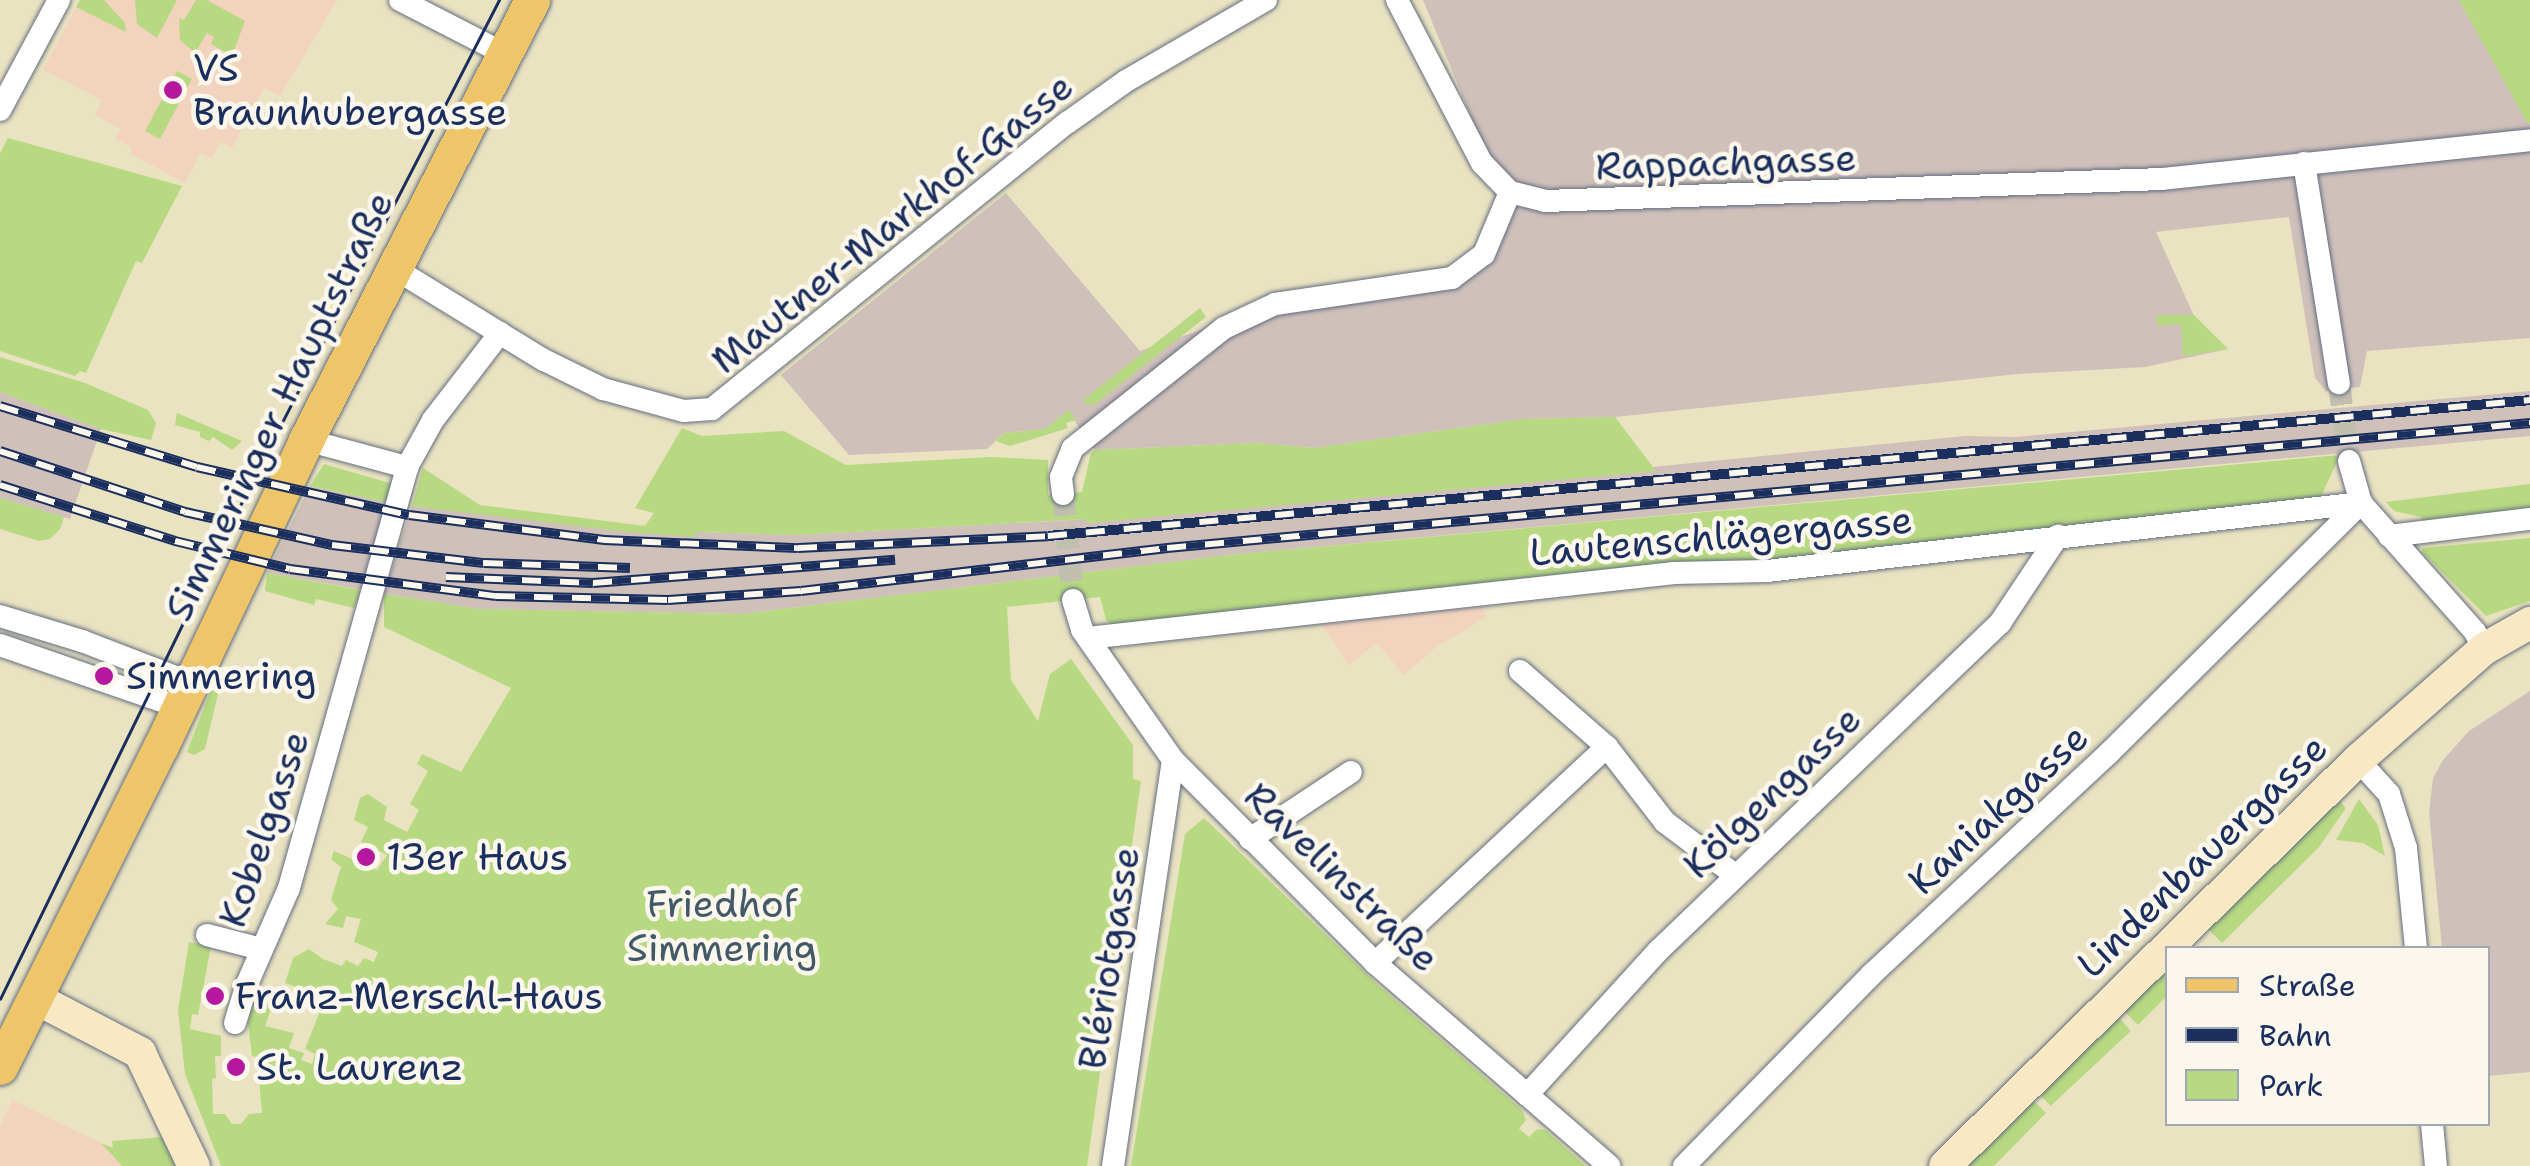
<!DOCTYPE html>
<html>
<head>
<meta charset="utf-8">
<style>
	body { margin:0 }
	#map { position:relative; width:2530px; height:1166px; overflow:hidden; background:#eae3c1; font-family:"Shantell Sans",sans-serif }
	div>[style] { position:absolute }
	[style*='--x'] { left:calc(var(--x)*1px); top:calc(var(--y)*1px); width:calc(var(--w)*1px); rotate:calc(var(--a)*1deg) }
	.built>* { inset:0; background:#f2d4be }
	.industrial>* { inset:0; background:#cfc0ba }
	.green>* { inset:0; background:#b7d981; transform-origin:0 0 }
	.minor-tunnel>* { height:22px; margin-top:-11px; transform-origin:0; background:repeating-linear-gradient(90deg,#c1bfad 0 22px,transparent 0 33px) }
	.roads { filter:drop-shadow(0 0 2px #636e81) drop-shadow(0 0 2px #636e81) }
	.minor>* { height:22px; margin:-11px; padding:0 11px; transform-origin:11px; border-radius:11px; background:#fff }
	.secondary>* { height:32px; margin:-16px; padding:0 16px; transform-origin:16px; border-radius:16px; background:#f8e8c3 }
	.primary>* { height:35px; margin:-17.5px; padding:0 17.5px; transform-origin:17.5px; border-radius:17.5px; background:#eec569 }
	.tram>* { height:2.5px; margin:-1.25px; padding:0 1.25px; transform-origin:1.25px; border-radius:1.25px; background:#1b2f5e }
	.rail>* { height:10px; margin-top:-5px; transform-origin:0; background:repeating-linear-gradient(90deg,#fbf7ec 0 19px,#1b2f5e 0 38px); box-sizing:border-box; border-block:2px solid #1b2f5e }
	.dots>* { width:28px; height:28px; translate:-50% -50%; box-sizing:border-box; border:5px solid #fbf7ec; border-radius:50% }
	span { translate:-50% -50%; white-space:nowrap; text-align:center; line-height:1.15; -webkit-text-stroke:9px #fbf7ec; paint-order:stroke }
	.poi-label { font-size:38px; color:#1b2f5e }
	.left { translate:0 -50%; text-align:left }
	.street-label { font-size:38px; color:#1b2f5e }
	.park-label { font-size:38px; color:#425a67 }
	.legend { position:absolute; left:2165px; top:946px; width:325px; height:180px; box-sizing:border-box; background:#fbf7ec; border:2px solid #a1a7b3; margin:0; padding:12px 18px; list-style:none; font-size:30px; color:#1b2f5e }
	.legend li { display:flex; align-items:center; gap:20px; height:50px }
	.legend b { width:50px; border:2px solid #a1a7b3 }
</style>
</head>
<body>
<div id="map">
	<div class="built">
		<div style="clip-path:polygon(80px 0,337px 0,280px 96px,264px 88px,232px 148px,221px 142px,212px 158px,201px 153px,185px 183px,130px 154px,132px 148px,115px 139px,120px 129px,95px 115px,102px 100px,43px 70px)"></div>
		<div style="clip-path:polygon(1479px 601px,1487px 617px,1436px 647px,1404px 675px,1377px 643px,1349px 665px,1317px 619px)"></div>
		<div style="clip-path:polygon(12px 1100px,101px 1143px,122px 1166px,0 1166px,0 1126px)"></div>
	</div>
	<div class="industrial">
		<div style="clip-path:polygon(1423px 0,2459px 0,2530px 124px,2530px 338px,2367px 351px,2360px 387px,2326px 391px,2315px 378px,2289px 217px,2156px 232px,2195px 318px,2228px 349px,2145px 367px,2018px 374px,1615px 417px,1525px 419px,1314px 448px,1256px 443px,1095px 450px,1068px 411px,1045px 429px,1004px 433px,987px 449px,849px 455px,781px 375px,1006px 193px,1140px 351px,1275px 304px,1452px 278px,1507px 204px)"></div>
		<div style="clip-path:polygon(2530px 391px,2530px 436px,1239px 554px,741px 614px,478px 609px,384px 594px,412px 506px,694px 536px,695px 532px,796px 535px,1087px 519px,1087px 523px,1965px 436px,2015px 437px)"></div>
		<div style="clip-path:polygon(0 392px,101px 429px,70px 519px,0 498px)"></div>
		<div style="clip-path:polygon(310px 486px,391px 503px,363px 590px,267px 573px)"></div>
		<div style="clip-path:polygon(2530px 691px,2530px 1072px,2488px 1076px,2488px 948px,2442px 948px,2429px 813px,2433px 778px,2443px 760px,2469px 731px)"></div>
	</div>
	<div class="green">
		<div style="clip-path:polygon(80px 0,104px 0,125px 23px,126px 32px,76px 7px)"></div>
		<div style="clip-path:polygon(135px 0,177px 0,157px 38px,137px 24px)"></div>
		<div style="clip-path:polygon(196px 0,207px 0,245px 21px,232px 56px,211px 44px,214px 37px,207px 33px,195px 53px,180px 40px,179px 18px,184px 20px)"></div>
		<div style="clip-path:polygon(2459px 0,2530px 0,2530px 123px,2528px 124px)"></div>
		<div style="left:177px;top:71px;width:17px;height:68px;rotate:28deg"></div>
		<div style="clip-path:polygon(8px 138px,182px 186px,142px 263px,136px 261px,86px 373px,80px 371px,75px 376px,0 351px,0 153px)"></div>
		<div style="clip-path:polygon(1200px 308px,1206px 317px,1094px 405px,1086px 404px,1083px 400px)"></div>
		<div style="clip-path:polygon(2157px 315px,2194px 315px,2228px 349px,2183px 356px,2181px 324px,2157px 326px)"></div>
		<div style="clip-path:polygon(0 357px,85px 383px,148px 410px,156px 423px,151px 440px,101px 429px,0 392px)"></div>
		<div style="clip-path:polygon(1069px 410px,1076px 420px,1066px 423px,1068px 428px,1010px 446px,996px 441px,1004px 433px,1045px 429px)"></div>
		<div style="clip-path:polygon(177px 413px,242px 441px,232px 450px,213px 437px,209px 441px,200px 437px,200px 432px,175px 425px)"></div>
		<div style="clip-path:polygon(1615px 417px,1656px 471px,1087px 523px,1086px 519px,796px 535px,696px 532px,695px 537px,617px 531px,412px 506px,423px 468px,480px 505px,645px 526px,654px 513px,635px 508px,682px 428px,702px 436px,784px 431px,846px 465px,991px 457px,1048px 460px,1048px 495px,1082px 492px,1091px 453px,1095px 450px,1256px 443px,1314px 448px,1525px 419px)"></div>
		<div style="clip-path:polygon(2340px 455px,2320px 499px,1769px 562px,1113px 625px,1106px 620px,1100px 597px,1007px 607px,1011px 680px,1038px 721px,1050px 674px,1071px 659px,1133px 745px,1133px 779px,1141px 781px,1087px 1166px,221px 1166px,185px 1074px,178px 1010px,189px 942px,211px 946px,198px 1015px,192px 1014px,190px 1029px,221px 1036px,221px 1056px,215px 1056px,216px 1078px,212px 1079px,213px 1114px,225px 1114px,232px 1124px,241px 1124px,249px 1114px,262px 1113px,257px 1057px,252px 1056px,248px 1023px,253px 997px,273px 1004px,265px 1026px,294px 1033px,289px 1048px,304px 1053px,301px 1060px,312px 1064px,315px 1054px,305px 1049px,326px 996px,307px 988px,303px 997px,295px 994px,296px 987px,285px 983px,293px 958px,309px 949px,323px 959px,342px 966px,346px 960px,358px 966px,364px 958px,374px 962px,378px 952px,354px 942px,361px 919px,346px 916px,343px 928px,325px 924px,338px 909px,331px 900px,341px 867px,331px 859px,334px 851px,377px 870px,387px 855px,361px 842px,368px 827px,354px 820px,360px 798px,368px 794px,387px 807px,384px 820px,407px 832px,419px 810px,410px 804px,428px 771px,417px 764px,422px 754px,461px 772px,511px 688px,384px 627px,384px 594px,478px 609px,741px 614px,1239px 554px)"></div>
		<div style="clip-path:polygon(324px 464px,393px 484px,391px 503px,310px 486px)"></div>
		<div style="clip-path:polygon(2530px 484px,2530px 512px,2423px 523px,2421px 517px,2394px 511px,2386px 502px)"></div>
		<div style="clip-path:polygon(0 498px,64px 517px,60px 529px,50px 539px,39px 541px,0 529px)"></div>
		<div style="clip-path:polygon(2530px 538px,2530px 601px,2486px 616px,2422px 552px,2422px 548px)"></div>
		<div style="clip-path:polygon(267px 573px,360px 590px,354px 608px,316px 599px,314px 605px,265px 591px)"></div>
		<div style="clip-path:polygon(220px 666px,224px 668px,205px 749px,194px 755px,187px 752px)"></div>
		<div style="clip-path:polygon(2359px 799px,2378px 825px,2385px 856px,2363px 843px,2336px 840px)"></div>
		<div style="clip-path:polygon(2339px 801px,2346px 808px,2319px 847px,2222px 943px,2208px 929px)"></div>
		<div style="clip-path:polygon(1204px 818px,1378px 985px,1522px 1110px,1526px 1120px,1519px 1129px,1529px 1137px,1537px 1129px,1545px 1130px,1586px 1166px,1131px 1166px,1185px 834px)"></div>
		<div style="clip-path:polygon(2167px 967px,2167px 996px,2138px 1025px,2123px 1010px)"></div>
		<div style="left:2118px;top:1017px;width:19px;height:110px;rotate:47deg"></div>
		<div style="clip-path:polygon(2034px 1101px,2046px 1113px,1994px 1166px,1967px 1166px)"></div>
		<div style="clip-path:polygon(164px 1137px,176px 1166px,122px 1166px,101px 1143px,113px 1148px,112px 1141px)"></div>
	</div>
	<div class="minor-tunnel">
		<div style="--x:2339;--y:383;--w:79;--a:82.7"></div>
		<div style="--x:1063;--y:494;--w:106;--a:84.6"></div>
	</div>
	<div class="roads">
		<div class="minor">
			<div style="--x:400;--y:0;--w:118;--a:27.2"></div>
			<div style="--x:1397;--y:0;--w:184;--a:62.5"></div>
			<div style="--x:1482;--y:163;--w:40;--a:46"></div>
			<div style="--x:1510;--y:192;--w:36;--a:14"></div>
			<div style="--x:1545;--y:201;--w:617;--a:-2.04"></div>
			<div style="--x:2162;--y:179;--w:370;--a:-6"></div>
			<div style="--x:0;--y:110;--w:125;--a:-61.8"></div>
			<div style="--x:2304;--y:163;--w:223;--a:81"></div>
			<div style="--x:392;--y:267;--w:178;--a:31.5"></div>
			<div style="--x:544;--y:360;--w:66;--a:26.2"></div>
			<div style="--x:603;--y:389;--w:84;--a:15.2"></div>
			<div style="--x:684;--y:411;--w:28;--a:-4"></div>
			<div style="--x:712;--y:409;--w:456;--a:-38.9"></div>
			<div style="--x:1067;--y:123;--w:72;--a:-35.4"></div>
			<div style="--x:1126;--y:81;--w:162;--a:-30.1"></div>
			<div style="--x:306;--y:440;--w:105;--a:15"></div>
			<div style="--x:2349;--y:461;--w:44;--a:74.1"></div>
			<div style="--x:2361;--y:503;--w:172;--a:48.5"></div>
			<div style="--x:2475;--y:632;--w:19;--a:62"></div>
			<div style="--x:1063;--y:494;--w:17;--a:-97"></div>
			<div style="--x:1061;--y:477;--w:31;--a:-68"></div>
			<div style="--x:1073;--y:448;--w:193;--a:-38.5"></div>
			<div style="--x:1224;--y:328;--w:56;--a:-25.2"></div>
			<div style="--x:1275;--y:304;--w:179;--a:-8.4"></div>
			<div style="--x:1452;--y:278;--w:40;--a:-37"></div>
			<div style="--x:1484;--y:254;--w:67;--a:-67.2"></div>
			<div style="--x:2389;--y:536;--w:142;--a:-6.9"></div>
			<div style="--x:1073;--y:600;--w:31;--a:73"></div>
			<div style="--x:1082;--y:630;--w:159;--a:55"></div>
			<div style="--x:1173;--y:760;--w:286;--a:45.1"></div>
			<div style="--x:1375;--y:963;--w:310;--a:40.9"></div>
			<div style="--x:0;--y:616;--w:86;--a:17"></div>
			<div style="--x:82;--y:641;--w:117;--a:21.1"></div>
			<div style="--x:1088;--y:638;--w:590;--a:-6.33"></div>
			<div style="--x:1674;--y:573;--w:93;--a:-1.2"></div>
			<div style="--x:1767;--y:571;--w:598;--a:-6.53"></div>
			<div style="--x:0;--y:645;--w:189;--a:19.1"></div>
			<div style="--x:1520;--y:671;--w:116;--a:41.1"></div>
			<div style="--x:1607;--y:747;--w:95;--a:52.3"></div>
			<div style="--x:1665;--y:822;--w:88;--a:37.1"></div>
			<div style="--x:2358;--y:760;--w:46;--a:47.6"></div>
			<div style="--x:2389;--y:794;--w:57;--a:72.5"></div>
			<div style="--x:2406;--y:848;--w:100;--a:84.3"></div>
			<div style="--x:1250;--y:839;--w:121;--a:-33.6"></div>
			<div style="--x:207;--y:935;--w:56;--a:14.5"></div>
			<div style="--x:1375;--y:963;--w:317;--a:-43"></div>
			<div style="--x:235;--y:1023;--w:41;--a:-72.9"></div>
			<div style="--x:247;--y:984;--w:105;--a:-66.4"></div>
			<div style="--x:289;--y:888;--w:437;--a:-74.3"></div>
			<div style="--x:407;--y:467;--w:54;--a:-61"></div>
			<div style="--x:433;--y:420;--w:110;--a:-52.4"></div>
			<div style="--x:1527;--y:1095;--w:195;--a:-47.7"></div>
			<div style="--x:1658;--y:951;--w:474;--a:-43.8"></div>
			<div style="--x:2000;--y:623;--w:105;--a:-56.3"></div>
			<div style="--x:2432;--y:1124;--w:42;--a:84.6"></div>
			<div style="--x:1113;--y:1166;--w:410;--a:-81.6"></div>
			<div style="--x:1684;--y:1166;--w:269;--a:-45.6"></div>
			<div style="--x:1872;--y:974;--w:324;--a:-43"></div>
			<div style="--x:2109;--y:753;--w:355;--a:-44.8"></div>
		</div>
		<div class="secondary">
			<div style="--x:35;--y:998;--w:119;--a:27.6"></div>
			<div style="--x:140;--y:1053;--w:125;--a:64.5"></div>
			<div style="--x:1945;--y:1166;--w:579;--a:-44.51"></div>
			<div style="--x:2358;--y:760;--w:168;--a:-41.4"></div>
			<div style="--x:2484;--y:649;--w:53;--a:-29.5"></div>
		</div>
		<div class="primary">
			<div style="--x:0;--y:1067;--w:359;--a:-63.4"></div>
			<div style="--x:161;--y:746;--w:339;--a:-64.6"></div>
			<div style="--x:306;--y:440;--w:495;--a:-62.8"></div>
		</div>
	</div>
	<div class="tram">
		<div style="--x:0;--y:999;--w:587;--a:-64.05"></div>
		<div style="--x:257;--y:471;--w:530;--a:-62.81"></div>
	</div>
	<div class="rail">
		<div style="--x:0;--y:406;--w:206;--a:17.2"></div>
		<div style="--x:197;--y:467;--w:217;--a:12.8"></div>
		<div style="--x:409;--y:515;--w:197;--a:7.3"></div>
		<div style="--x:604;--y:540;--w:194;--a:2.4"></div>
		<div style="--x:798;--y:548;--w:250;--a:-2.7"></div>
		<div style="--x:1048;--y:536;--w:1488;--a:-5.24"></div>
		<div style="--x:0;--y:451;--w:195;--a:18.2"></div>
		<div style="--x:185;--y:512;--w:151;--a:12.7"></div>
		<div style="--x:332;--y:545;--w:153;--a:6.8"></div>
		<div style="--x:484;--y:563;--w:146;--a:2"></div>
		<div style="--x:0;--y:485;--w:184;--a:17.7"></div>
		<div style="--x:175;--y:541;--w:118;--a:13.7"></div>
		<div style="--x:290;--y:569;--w:208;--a:7.5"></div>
		<div style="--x:496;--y:596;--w:172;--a:1.3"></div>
		<div style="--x:668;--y:600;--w:133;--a:-3.9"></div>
		<div style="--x:801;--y:591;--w:369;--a:-6.7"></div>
		<div style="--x:1167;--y:548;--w:1369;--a:-5.24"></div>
		<div style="--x:446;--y:577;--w:147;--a:2.3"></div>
		<div style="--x:593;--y:583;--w:303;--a:-4.4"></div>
	</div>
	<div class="dots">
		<div style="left:173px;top:90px;background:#b5179e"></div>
		<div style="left:104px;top:676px;background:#b5179e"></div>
		<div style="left:366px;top:857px;background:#b5179e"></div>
		<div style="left:215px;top:996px;background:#b5179e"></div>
		<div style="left:236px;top:1067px;background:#b5179e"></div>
	</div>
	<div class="poi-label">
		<span class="left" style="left:193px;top:90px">VS<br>Braunhubergasse</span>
		<span class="left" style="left:126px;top:676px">Simmering</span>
		<span class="left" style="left:386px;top:857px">13er Haus</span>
		<span class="left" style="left:235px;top:996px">Franz-Merschl-Haus</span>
		<span class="left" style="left:256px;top:1067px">St. Laurenz</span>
	</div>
	<div class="street-label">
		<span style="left:1726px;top:162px;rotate:-2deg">Rappachgasse</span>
		<span style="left:892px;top:223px;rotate:-39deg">Mautner-Markhof-Gasse</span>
		<span style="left:279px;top:406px;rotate:-64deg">Simmeringer Hauptstraße</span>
		<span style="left:1721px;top:536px;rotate:-5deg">Lautenschlägergasse</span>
		<span style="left:1772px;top:792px;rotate:-44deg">Kölgengasse</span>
		<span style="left:1998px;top:809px;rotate:-43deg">Kaniakgasse</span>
		<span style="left:264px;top:829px;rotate:-71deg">Kobelgasse</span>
		<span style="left:2202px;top:856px;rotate:-44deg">Lindenbauergasse</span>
		<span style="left:1342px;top:877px;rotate:44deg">Ravelinstraße</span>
		<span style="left:1109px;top:958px;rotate:-81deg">Blériotgasse</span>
	</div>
	<div class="park-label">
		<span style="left:722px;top:926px">Friedhof<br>Simmering</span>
	</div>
	<ul class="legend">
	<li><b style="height:12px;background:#eec569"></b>Straße</li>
	<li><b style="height:12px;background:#1b2f5e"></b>Bahn</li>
	<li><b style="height:28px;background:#b7d981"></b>Park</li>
	</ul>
</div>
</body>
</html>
